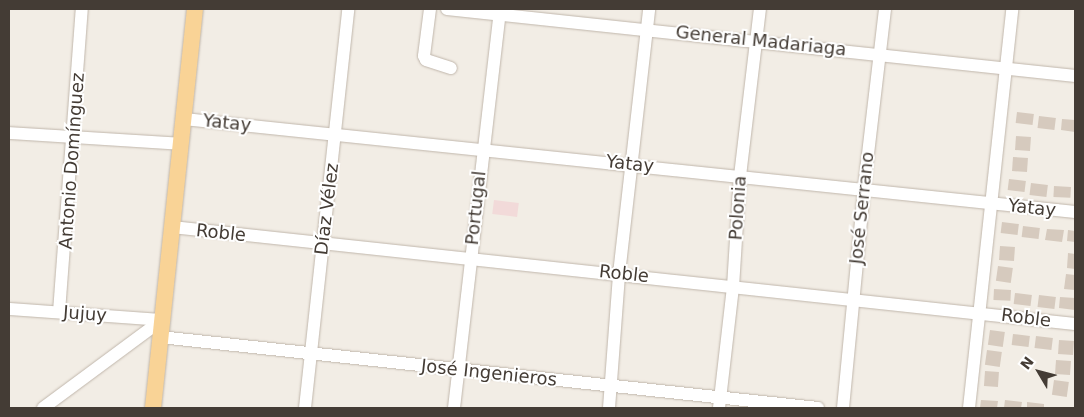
<!DOCTYPE html>
<html>
<head>
<meta charset="utf-8">
<style>
	body { margin:0 }
	#map { position:relative; width:1084px; height:417px; overflow:hidden; background:#f2ede5; font-family:"DejaVu Sans",sans-serif }
	div>[style] { position:absolute }
	[style*='--x'] { left:calc(var(--x)*1px); top:calc(var(--y)*1px); width:calc(var(--w)*1px); rotate:calc(var(--a)*1deg) }
	.medical>* { inset:0; background:#f2dad9; transform-origin:0 0 }
	.building>* { inset:0; background:#d6cabe; transform-origin:0 0 }
	.roads { filter:drop-shadow(0 0 1px #c0b6ab) drop-shadow(0 0 1px #c0b6ab) }
	.minor>* { height:12px; margin:-6px; padding:0 6px; transform-origin:6px; border-radius:6px; background:#fff }
	.major>* { height:16px; margin:-8px; padding:0 8px; transform-origin:8px; border-radius:8px; background:#f9d396 }
	span { translate:-50% -50%; white-space:nowrap; text-align:center; line-height:1.15; -webkit-text-stroke:4px #fff; paint-order:stroke }
	.street-label { font-size:18px; color:#443c35 }
	.frame { position:absolute; inset:0; border:10px solid #443c35; pointer-events:none }
	.north { position:absolute; left:1014px; top:347px; width:50px; height:50px; -webkit-text-stroke:4px #fff; paint-order:stroke; rotate:307deg; font-size:14px; font-weight:700; line-height:20px; text-align:center; color:#443c35 }
	.north::after { content:''; display:block; margin:auto; width:18px; height:22px; background:#443c35; clip-path:polygon(50% 0,100% 100%,50% 72%,0 100%) }
</style>
</head>
<body>
<div id="map">
	<div class="medical">
		<div style="left:494px;top:200px;width:25px;height:14px;rotate:7deg"></div>
	</div>
	<div class="building">
		<div style="left:1017px;top:112px;width:17px;height:11px;rotate:7deg"></div>
		<div style="left:1039px;top:116px;width:17px;height:12px;rotate:7deg"></div>
		<div style="clip-path:polygon(1062px 119px,1075px 120px,1075px 132px,1061px 130px)"></div>
		<div style="left:1016px;top:136px;width:15px;height:14px;rotate:4deg"></div>
		<div style="left:1013px;top:157px;width:15px;height:14px;rotate:4deg"></div>
		<div style="left:1009px;top:179px;width:17px;height:11px;rotate:7deg"></div>
		<div style="left:1031px;top:183px;width:17px;height:12px;rotate:7deg"></div>
		<div style="left:1054px;top:186px;width:17px;height:11px;rotate:3deg"></div>
		<div style="left:1002px;top:222px;width:17px;height:11px;rotate:7deg"></div>
		<div style="left:1023px;top:226px;width:17px;height:11px;rotate:7deg"></div>
		<div style="clip-path:polygon(1047px 229px,1064px 230px,1062px 242px,1045px 240px)"></div>
		<div style="clip-path:polygon(1068px 230px,1075px 231px,1075px 242px,1067px 241px)"></div>
		<div style="left:1000px;top:246px;width:15px;height:14px;rotate:4deg"></div>
		<div style="clip-path:polygon(1068px 253px,1075px 254px,1075px 269px,1067px 268px)"></div>
		<div style="left:998px;top:266px;width:15px;height:15px;rotate:8deg"></div>
		<div style="clip-path:polygon(1066px 274px,1075px 275px,1075px 290px,1064px 289px)"></div>
		<div style="left:994px;top:289px;width:17px;height:11px;rotate:3deg"></div>
		<div style="left:1015px;top:293px;width:17px;height:11px;rotate:7deg"></div>
		<div style="left:1039px;top:295px;width:17px;height:12px;rotate:7deg"></div>
		<div style="clip-path:polygon(1060px 297px,1075px 298px,1075px 310px,1059px 308px)"></div>
		<div style="left:990px;top:330px;width:15px;height:15px;rotate:8deg"></div>
		<div style="left:1013px;top:334px;width:17px;height:11px;rotate:7deg"></div>
		<div style="left:1036px;top:336px;width:17px;height:12px;rotate:7deg"></div>
		<div style="left:1059px;top:340px;width:15px;height:14px;rotate:4deg"></div>
		<div style="left:987px;top:350px;width:15px;height:15px;rotate:8deg"></div>
		<div style="left:1056px;top:360px;width:15px;height:14px;rotate:4deg"></div>
		<div style="left:985px;top:371px;width:14px;height:15px;rotate:4deg"></div>
		<div style="left:1054px;top:380px;width:15px;height:15px;rotate:8deg"></div>
		<div style="clip-path:polygon(981px 400px,998px 401px,997px 408px,980px 408px)"></div>
		<div style="clip-path:polygon(1005px 400px,1022px 402px,1021px 408px,1004px 408px)"></div>
		<div style="clip-path:polygon(1027px 402px,1044px 404px,1044px 408px,1027px 408px)"></div>
	</div>
	<div class="roads">
		<div class="minor">
			<div style="--x:430;--y:9;--w:47;--a:97.3"></div>
			<div style="--x:424;--y:56;--w:4;--a:63"></div>
			<div style="--x:426;--y:60;--w:26;--a:18"></div>
			<div style="--x:447;--y:9;--w:632;--a:6.09"></div>
			<div style="--x:184;--y:119;--w:896;--a:5.96"></div>
			<div style="--x:9;--y:133;--w:173;--a:3.6"></div>
			<div style="--x:172;--y:227;--w:908;--a:6.13"></div>
			<div style="--x:9;--y:309;--w:153;--a:4.1"></div>
			<div style="--x:59;--y:312;--w:304;--a:-85.7"></div>
			<div style="--x:160;--y:337;--w:662;--a:6.16"></div>
			<div style="--x:43;--y:408;--w:148;--a:-36.5"></div>
			<div style="--x:305;--y:408;--w:401;--a:-83.8"></div>
			<div style="--x:454;--y:408;--w:402;--a:-83.4"></div>
			<div style="--x:609;--y:408;--w:134;--a:-85.7"></div>
			<div style="--x:619;--y:274;--w:267;--a:-83.5"></div>
			<div style="--x:719;--y:408;--w:122;--a:-83.4"></div>
			<div style="--x:733;--y:287;--w:111;--a:-86.4"></div>
			<div style="--x:740;--y:176;--w:168;--a:-83.2"></div>
			<div style="--x:843;--y:408;--w:221;--a:-84.5"></div>
			<div style="--x:864;--y:188;--w:180;--a:-83.3"></div>
			<div style="--x:969;--y:408;--w:401;--a:-83.8"></div>
		</div>
		<div class="major">
			<div style="--x:153;--y:408;--w:401;--a:-84"></div>
		</div>
	</div>
	<div class="street-label">
		<span style="left:761px;top:41px;rotate:6deg">General Madariaga</span>
		<span style="left:227px;top:123px;rotate:6deg">Yatay</span>
		<span style="left:72px;top:161px;rotate:-86deg">Antonio Domínguez</span>
		<span style="left:630px;top:164px;rotate:6deg">Yatay</span>
		<span style="left:476px;top:208px;rotate:-84deg">Portugal</span>
		<span style="left:738px;top:208px;rotate:-86deg">Polonia</span>
		<span style="left:862px;top:208px;rotate:-84deg">José Serrano</span>
		<span style="left:1032px;top:208px;rotate:6deg">Yatay</span>
		<span style="left:327px;top:209px;rotate:-83deg">Díaz Vélez</span>
		<span style="left:221px;top:233px;rotate:6deg">Roble</span>
		<span style="left:624px;top:274px;rotate:6deg">Roble</span>
		<span style="left:85px;top:314px;rotate:4deg">Jujuy</span>
		<span style="left:1026px;top:318px;rotate:7deg">Roble</span>
		<span style="left:489px;top:373px;rotate:6deg">José Ingenieros</span>
	</div>
	<div class="frame"></div>
	<div class="north">N</div>
</div>
</body>
</html>
